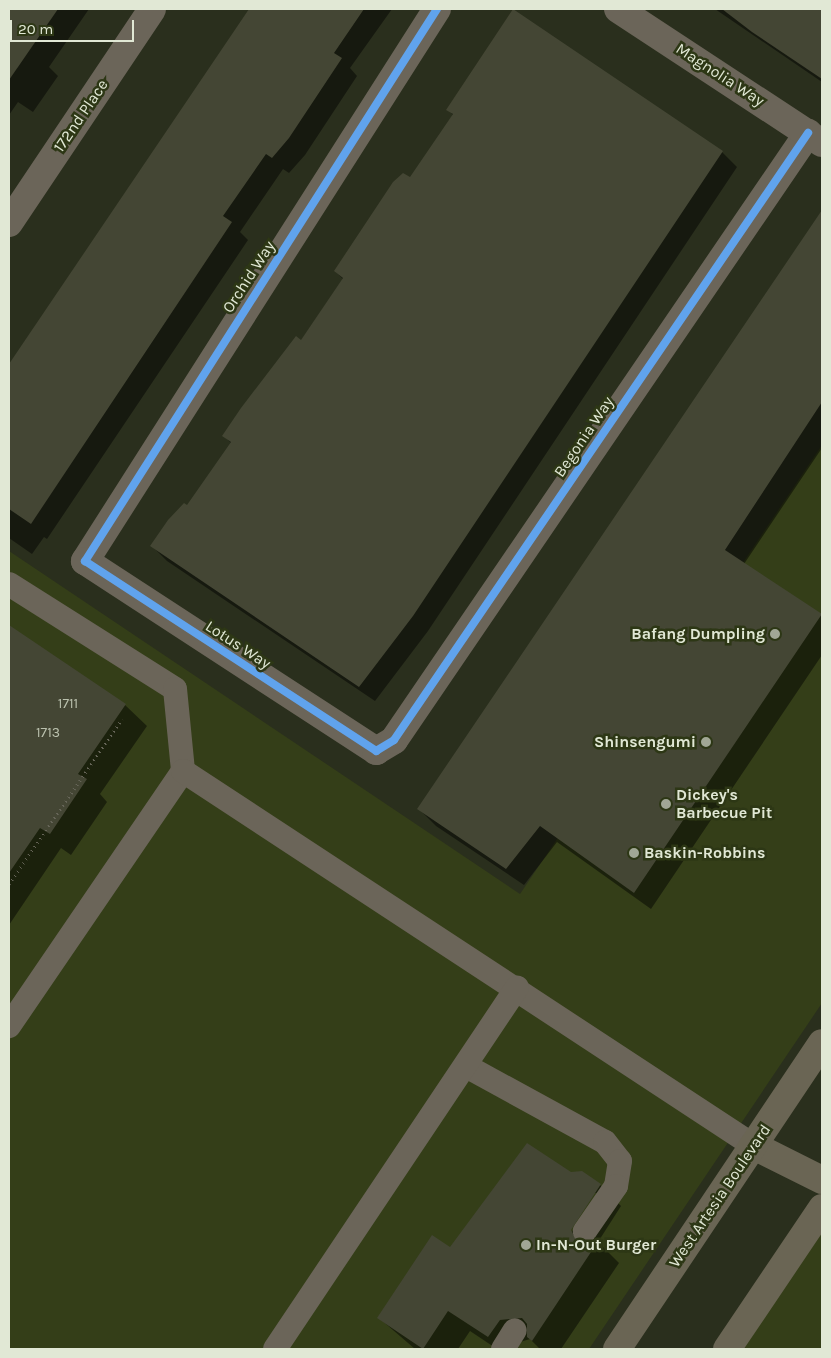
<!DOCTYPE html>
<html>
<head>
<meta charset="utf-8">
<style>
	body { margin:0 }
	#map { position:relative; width:831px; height:1358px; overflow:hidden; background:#2a2f1d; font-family:Karla,sans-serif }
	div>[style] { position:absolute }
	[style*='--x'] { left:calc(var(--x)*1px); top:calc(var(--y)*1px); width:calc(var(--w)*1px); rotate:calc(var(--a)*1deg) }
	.built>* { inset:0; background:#343e18 }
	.shadow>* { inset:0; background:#0007 }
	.building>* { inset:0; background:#444634 }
	.path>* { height:3px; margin-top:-1.5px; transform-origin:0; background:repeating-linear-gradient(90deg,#666558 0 1px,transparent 0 5px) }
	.service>* { height:24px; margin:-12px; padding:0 12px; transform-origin:12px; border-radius:12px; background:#6b6559 }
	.minor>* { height:28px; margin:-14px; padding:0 14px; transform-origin:14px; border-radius:14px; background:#6b6559 }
	.primary>* { height:28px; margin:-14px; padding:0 14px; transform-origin:14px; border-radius:14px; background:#6a6554 }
	.cycleway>* { height:8px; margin:-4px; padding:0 4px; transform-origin:4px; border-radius:4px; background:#60a3ed }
	.dots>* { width:14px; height:14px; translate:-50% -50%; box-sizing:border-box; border:2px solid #2d3715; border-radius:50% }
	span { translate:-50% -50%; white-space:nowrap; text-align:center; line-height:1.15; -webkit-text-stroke:5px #2d3715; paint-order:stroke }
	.number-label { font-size:14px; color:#bac0ad }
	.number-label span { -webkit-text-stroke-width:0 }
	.street-label { font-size:16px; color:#e1e8d5 }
	.poi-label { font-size:16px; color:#e1e8d5; font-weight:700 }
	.right { translate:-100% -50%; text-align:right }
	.left { translate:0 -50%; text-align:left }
	.frame { position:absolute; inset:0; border:10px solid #e1e8d5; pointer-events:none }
	.scale { position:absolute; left:10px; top:20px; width:124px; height:22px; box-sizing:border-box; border:2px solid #e1e8d5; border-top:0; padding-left:6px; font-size:15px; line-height:18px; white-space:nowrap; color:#e1e8d5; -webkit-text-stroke:4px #2d3715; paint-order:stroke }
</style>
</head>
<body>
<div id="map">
	<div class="built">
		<div style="clip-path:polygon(822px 445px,822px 1003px,589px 1349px,9px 1349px,9px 551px,520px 894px)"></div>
		<div style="clip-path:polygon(822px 1224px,822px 1349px,738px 1349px)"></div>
	</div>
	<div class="shadow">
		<div style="clip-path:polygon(9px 9px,89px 9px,49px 67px,58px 76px,33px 112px,18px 102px,9px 115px)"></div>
		<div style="clip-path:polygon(250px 9px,392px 9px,350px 68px,357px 76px,305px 155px,289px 173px,283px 169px,240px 232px,248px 240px,47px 539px,44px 537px,32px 554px,9px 538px,9px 366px)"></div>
		<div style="clip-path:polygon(715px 9px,822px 9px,822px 82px)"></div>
		<div style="clip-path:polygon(448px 109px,722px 152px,737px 167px,428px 631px,375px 701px,167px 561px,152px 546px,188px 507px,232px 444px,224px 436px,301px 341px,343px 279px,335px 271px,410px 179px,453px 115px)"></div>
		<div style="clip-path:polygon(820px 221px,822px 448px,744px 564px,822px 616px,822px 655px,651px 909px,557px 842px,524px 885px,436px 826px,419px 809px)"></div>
		<div style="clip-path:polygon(15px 630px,125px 705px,147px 726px,100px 794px,107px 802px,71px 855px,61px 848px,9px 925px,9px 639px)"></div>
		<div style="clip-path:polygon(evenodd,570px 1173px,600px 1185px,621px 1206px,598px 1242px,619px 1263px,561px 1349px,540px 1349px,530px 1339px,497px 1349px,470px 1331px,458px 1349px,415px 1349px,379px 1318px,450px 1249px,570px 1173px,594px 1193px,597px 1193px,569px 1236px,567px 1235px,594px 1193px)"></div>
	</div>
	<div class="building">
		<div style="clip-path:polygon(9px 9px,58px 9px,9px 80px)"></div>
		<div style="clip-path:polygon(249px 9px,364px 9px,334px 53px,342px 58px,289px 138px,272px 158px,266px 154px,223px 216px,232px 222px,31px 524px,9px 509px,9px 364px)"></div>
		<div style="clip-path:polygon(513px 9px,723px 151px,413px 616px,359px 687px,150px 546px,168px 520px,184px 503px,187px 505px,231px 442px,222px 436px,241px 408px,296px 336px,301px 340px,343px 278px,334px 271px,393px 182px,403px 173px,410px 177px,453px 114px,446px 110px)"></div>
		<div style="clip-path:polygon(722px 9px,822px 9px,822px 79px,752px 32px)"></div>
		<div style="clip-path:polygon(822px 210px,822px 402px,725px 550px,822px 614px,634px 893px,540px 826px,506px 869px,417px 809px)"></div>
		<div style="clip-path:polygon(9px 625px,126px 704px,78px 774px,87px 779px,50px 834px,40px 828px,9px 873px)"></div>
		<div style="clip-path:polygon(527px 1143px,571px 1172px,582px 1171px,601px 1184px,571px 1230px,578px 1243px,599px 1240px,532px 1341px,527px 1337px,527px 1324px,522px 1318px,500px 1320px,488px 1337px,448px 1311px,423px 1349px,377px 1318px,432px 1235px,450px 1247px)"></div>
	</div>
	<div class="path">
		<div style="--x:9;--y:884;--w:200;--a:-55.6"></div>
	</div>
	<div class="service">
		<div style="--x:9;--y:584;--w:196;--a:32.3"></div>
		<div style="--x:175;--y:689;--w:82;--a:84.4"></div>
		<div style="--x:183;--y:771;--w:309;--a:124.3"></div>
		<div style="--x:183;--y:771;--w:683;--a:33.29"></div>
		<div style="--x:466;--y:1066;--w:158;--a:28.7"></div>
		<div style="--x:605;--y:1142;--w:24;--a:52"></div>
		<div style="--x:620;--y:1161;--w:25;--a:99"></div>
		<div style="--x:616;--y:1186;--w:55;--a:124.6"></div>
		<div style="--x:275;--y:1349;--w:435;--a:-56.2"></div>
		<div style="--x:503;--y:1349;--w:22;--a:-58"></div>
	</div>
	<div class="minor">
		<div style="--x:437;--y:9;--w:655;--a:122.52"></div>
		<div style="--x:85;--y:561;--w:348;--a:33.1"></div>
		<div style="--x:376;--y:751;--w:21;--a:-31"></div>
		<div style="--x:394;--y:740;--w:735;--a:-55.7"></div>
		<div style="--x:618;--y:9;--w:244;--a:33.3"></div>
		<div style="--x:9;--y:223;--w:257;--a:-56.2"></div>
	</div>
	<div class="primary">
		<div style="--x:754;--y:1146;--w:76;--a:26.6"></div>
		<div style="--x:617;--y:1349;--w:368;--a:-56.2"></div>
		<div style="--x:727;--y:1349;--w:170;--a:-56"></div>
	</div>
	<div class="cycleway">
		<div style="--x:437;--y:9;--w:655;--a:122.52"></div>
		<div style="--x:85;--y:561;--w:348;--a:33.1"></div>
		<div style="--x:376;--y:751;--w:21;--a:-31"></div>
		<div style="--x:394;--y:740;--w:735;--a:-55.7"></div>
	</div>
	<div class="dots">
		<div style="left:775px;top:634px;background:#a1a795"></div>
		<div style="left:706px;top:742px;background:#a1a795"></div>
		<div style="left:666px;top:804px;background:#a1a795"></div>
		<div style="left:634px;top:853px;background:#a1a795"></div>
		<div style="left:526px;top:1245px;background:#a1a795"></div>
	</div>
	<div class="number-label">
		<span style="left:68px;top:704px">1711</span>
		<span style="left:48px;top:733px">1713</span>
	</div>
	<div class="street-label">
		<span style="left:720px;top:75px;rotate:33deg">Magnolia Way</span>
		<span style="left:81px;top:116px;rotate:-56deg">172nd Place</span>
		<span style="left:249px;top:277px;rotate:-57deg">Orchid Way</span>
		<span style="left:584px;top:437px;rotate:-56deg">Begonia Way</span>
		<span style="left:238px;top:645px;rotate:33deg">Lotus Way</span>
		<span style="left:720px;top:1196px;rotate:-56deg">West Artesia Boulevard</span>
	</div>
	<div class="poi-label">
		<span class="right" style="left:765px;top:634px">Bafang Dumpling</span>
		<span class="right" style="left:696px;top:742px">Shinsengumi</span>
		<span class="left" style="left:676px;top:804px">Dickey's<br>Barbecue Pit</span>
		<span class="left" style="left:644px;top:853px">Baskin-Robbins</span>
		<span class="left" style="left:536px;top:1245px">In-N-Out Burger</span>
	</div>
	<div class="frame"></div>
	<div class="scale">20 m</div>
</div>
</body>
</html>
